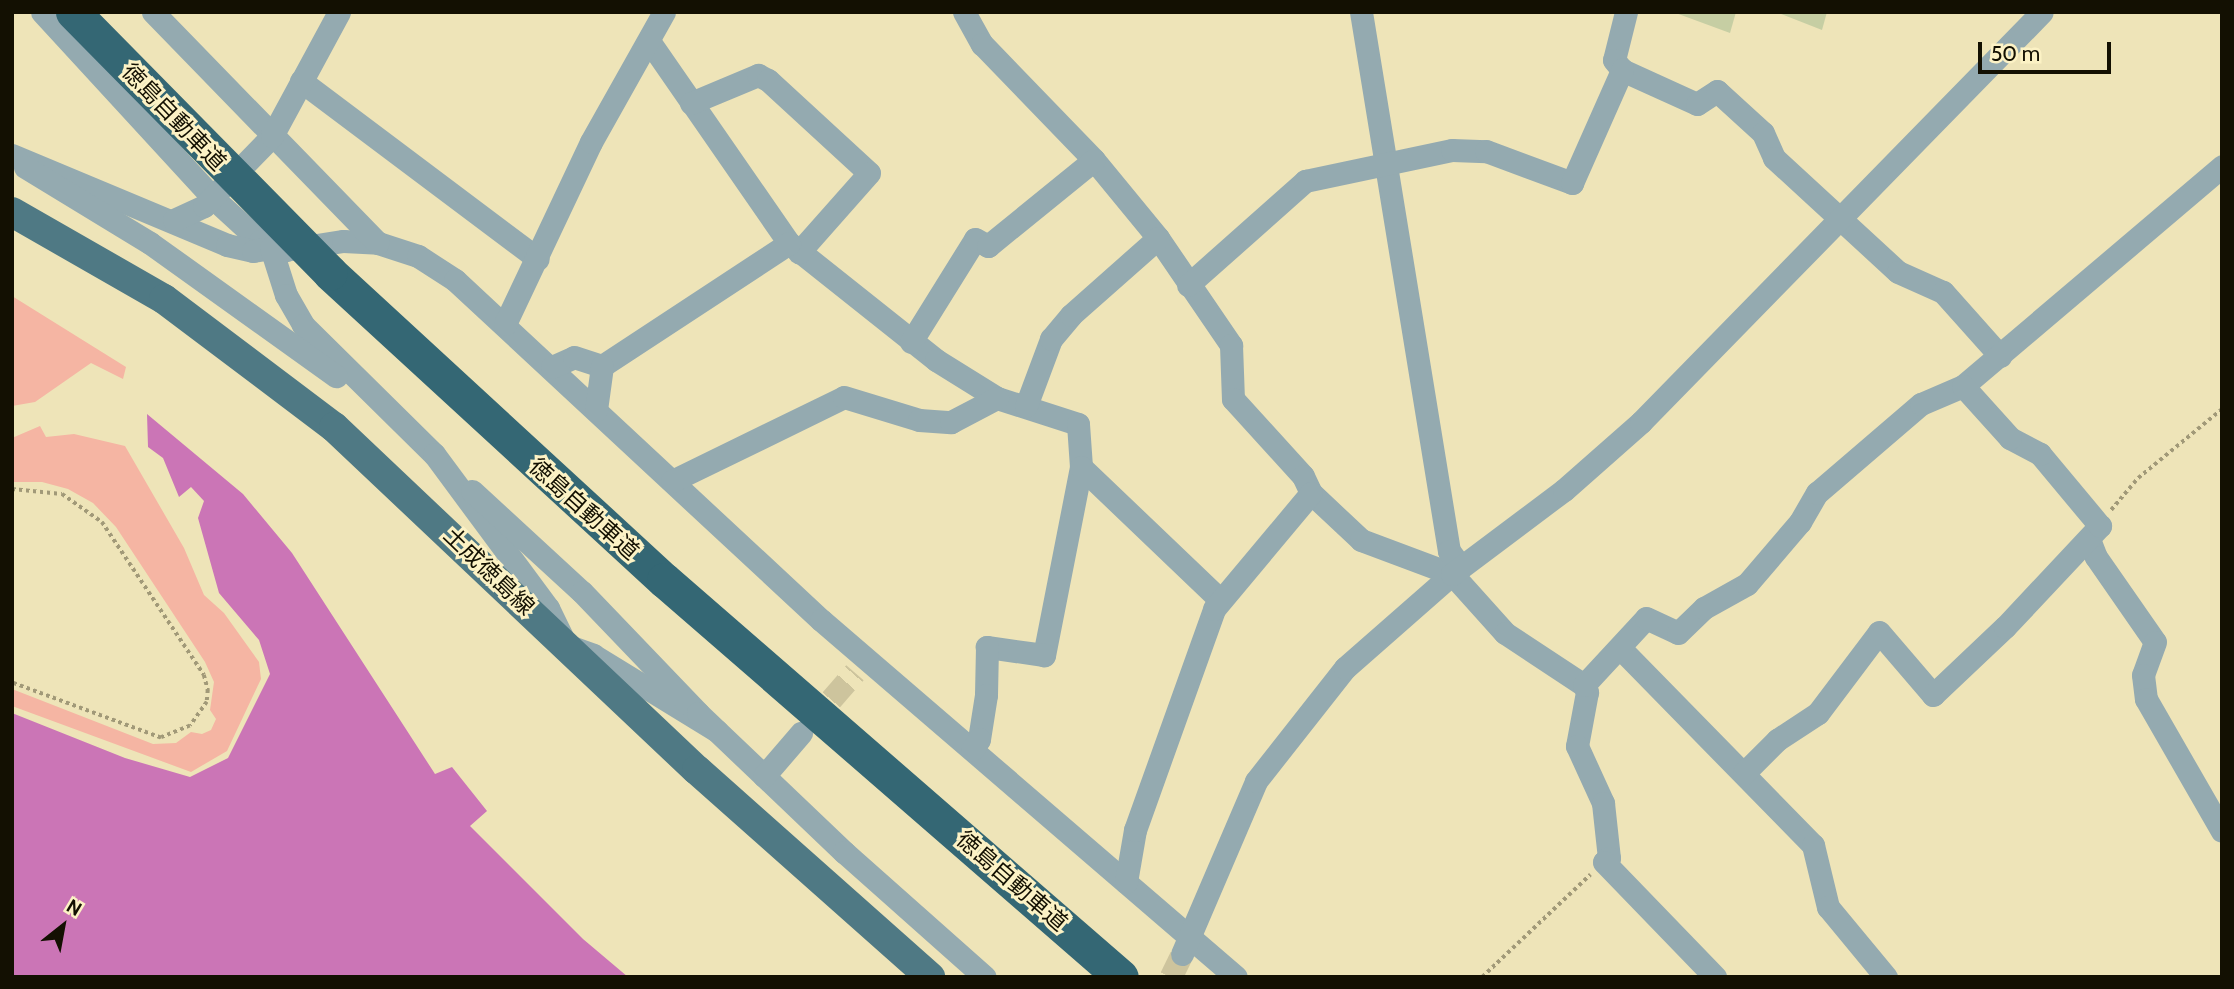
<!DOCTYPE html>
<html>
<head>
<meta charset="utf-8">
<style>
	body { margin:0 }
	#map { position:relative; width:2234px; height:989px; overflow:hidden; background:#eee4b8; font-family:Cabin,"Noto Sans JP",sans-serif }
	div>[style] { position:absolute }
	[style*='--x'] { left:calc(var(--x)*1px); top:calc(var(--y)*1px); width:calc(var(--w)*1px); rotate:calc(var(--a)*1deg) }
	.green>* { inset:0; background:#f5b5a3 }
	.water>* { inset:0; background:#cb75b6 }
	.building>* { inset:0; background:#c6cea3 }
	.minor-tunnel>* { height:23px; margin-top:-11.5px; transform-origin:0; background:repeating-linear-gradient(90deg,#cdc49d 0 23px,transparent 0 34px) }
	.path>* { height:3.5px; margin-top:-1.75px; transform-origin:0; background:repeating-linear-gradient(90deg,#a19978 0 3.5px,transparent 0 7px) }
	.minor>* { height:23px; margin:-11.5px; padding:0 11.5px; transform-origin:11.5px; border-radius:11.5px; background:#94aab0 }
	.major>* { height:30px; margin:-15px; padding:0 15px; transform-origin:15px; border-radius:15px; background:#4f7984 }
	.highway>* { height:35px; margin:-17.5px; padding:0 17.5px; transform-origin:17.5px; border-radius:17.5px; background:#346774 }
	.highway-bridge>* { height:35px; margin:-17.5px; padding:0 17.5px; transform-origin:17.5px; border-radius:17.5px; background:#346774 }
	span { translate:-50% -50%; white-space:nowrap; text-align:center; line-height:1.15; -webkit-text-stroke:6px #fcf2c5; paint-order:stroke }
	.street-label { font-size:23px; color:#131002 }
	.frame { position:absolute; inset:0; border:14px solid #131002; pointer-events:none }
	.north { position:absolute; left:28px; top:891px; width:70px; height:70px; -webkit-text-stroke:5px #fcf2c5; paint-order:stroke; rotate:31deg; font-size:19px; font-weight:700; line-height:28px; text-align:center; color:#131002 }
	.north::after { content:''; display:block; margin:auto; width:24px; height:32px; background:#131002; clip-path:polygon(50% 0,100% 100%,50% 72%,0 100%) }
	.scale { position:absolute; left:1978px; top:42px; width:133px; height:32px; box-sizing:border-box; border:4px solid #131002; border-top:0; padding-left:9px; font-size:21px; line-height:24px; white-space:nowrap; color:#131002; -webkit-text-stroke:5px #fcf2c5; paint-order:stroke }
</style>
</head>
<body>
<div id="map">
	<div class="green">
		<div style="clip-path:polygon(12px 296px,126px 367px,123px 379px,91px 363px,35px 402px,12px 406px)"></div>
		<div style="clip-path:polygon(40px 426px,46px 437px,74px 434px,125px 446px,184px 548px,204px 595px,224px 613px,259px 662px,261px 679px,227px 751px,191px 772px,12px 706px,12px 689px,153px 744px,176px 743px,191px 732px,202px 734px,211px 730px,216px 719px,210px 710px,214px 682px,205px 662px,116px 527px,93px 503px,68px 489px,42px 482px,12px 482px,12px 438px)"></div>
	</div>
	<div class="water">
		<div style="clip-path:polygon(147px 414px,243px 494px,292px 553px,435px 774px,452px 767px,487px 811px,470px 826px,583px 939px,628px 977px,12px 977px,12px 713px,125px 758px,190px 777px,228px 758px,270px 674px,259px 640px,219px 593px,198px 518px,204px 501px,191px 487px,179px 497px,163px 458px,148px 447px)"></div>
	</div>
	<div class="building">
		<div style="clip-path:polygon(1673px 12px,1736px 12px,1730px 33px)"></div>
		<div style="clip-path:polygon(1776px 12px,1827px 12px,1822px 30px)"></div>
	</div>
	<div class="minor-tunnel">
		<div style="--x:809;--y:725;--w:70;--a:-49"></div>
		<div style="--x:1171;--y:977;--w:25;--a:-64"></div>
	</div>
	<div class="path">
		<div style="--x:12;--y:489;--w:50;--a:5.7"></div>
		<div style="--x:62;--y:494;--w:49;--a:35"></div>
		<div style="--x:102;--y:522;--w:184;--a:56.3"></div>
		<div style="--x:204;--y:675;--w:16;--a:75"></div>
		<div style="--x:208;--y:690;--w:12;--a:95"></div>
		<div style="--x:207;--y:702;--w:29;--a:125"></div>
		<div style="--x:190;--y:726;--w:31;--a:158"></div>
		<div style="--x:161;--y:738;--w:159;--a:-159.7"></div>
		<div style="--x:2111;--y:510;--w:42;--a:-49.8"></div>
		<div style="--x:2138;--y:478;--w:109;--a:-39.4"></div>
		<div style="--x:1482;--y:977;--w:149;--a:-43.4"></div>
	</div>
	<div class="minor">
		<div style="--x:42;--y:12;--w:253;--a:47.4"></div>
		<div style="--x:213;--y:198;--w:64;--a:42.5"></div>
		<div style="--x:260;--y:241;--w:27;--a:20"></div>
		<div style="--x:285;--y:250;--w:59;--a:-8.8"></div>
		<div style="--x:343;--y:241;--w:35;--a:3"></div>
		<div style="--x:378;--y:243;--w:42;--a:18"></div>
		<div style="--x:418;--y:256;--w:44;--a:33"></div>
		<div style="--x:455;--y:280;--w:500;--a:42.9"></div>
		<div style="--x:821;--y:620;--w:547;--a:40.7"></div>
		<div style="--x:153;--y:12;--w:322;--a:45.8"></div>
		<div style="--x:964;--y:12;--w:37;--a:61"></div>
		<div style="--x:982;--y:44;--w:161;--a:46"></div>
		<div style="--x:1094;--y:160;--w:101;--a:50.6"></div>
		<div style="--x:1158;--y:238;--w:130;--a:55.7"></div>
		<div style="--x:1231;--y:345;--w:54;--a:87.9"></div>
		<div style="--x:1233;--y:399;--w:104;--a:47.7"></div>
		<div style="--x:1303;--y:476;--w:19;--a:65"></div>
		<div style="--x:1311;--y:493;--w:69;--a:43.2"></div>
		<div style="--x:1361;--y:540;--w:97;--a:20.5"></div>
		<div style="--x:1452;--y:574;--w:79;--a:48.1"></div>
		<div style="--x:1505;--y:633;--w:95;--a:33.4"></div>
		<div style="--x:1584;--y:685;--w:8;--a:67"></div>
		<div style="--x:1587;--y:692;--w:55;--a:100.5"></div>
		<div style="--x:1577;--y:746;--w:63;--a:65.5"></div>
		<div style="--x:1603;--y:803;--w:55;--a:83.8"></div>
		<div style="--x:1609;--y:858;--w:6;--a:141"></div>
		<div style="--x:1604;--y:862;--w:160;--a:46"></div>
		<div style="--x:1361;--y:12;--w:546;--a:80.73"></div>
		<div style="--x:1449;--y:551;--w:20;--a:53"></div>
		<div style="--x:1626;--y:12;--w:49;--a:104"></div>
		<div style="--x:1614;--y:60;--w:13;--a:51"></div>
		<div style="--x:1622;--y:70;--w:82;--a:24.4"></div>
		<div style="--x:1697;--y:104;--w:24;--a:-33"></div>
		<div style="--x:1717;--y:91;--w:62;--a:42.4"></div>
		<div style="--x:1763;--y:133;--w:27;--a:66"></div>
		<div style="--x:1774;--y:158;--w:168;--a:42.6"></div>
		<div style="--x:1898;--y:272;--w:49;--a:24"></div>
		<div style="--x:1943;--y:292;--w:86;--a:48.3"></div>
		<div style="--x:649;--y:41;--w:246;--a:55.3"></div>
		<div style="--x:789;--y:243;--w:188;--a:38.5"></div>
		<div style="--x:936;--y:360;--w:72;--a:31.9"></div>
		<div style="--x:997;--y:398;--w:85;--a:17.8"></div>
		<div style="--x:1078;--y:424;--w:43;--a:86"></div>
		<div style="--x:1081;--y:467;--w:192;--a:101.1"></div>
		<div style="--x:1044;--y:655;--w:58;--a:-172"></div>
		<div style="--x:987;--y:647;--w:48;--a:91.2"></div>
		<div style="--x:986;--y:695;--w:45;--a:99"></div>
		<div style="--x:979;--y:739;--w:12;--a:121"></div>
		<div style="--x:301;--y:81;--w:296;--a:36.9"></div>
		<div style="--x:691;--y:103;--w:73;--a:-22.7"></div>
		<div style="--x:758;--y:75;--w:11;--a:27"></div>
		<div style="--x:768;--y:80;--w:137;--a:42.6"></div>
		<div style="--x:869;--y:173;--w:106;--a:131.5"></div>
		<div style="--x:12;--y:155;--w:233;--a:22.7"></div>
		<div style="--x:227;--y:245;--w:27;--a:13"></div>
		<div style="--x:253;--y:251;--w:18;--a:-9"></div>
		<div style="--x:271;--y:248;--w:49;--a:72.3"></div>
		<div style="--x:286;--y:295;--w:34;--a:60"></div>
		<div style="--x:303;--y:325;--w:184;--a:44.6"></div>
		<div style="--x:434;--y:454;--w:192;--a:53.5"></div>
		<div style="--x:548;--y:608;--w:41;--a:64.1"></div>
		<div style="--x:566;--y:645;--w:29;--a:20"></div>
		<div style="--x:593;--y:655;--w:145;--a:31.5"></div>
		<div style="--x:25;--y:167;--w:146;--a:31.3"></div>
		<div style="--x:150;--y:243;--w:229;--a:35.6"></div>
		<div style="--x:174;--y:220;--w:33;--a:-25"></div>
		<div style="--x:204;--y:206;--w:98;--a:-45.8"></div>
		<div style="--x:272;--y:136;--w:141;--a:-61.6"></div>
		<div style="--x:1188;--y:285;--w:157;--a:-41.6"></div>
		<div style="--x:1305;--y:181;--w:150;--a:-11.9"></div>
		<div style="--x:1452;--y:150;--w:34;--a:2"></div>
		<div style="--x:1486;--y:151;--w:92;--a:20.4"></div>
		<div style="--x:1572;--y:183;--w:124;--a:-66.1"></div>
		<div style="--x:505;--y:324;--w:201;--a:-64.7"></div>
		<div style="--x:591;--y:142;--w:149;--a:-60.7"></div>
		<div style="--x:911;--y:342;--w:121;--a:-58.1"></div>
		<div style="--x:975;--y:239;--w:15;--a:28"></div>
		<div style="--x:988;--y:246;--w:136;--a:-39.1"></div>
		<div style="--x:552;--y:367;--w:24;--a:-24"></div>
		<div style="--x:574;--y:357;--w:29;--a:18"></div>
		<div style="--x:602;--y:366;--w:224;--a:-33.3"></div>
		<div style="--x:1026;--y:406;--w:72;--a:-69.5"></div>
		<div style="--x:1051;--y:339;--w:31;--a:-50"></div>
		<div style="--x:1071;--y:315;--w:116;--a:-41.5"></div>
		<div style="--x:596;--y:410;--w:44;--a:-82.2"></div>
		<div style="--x:1081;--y:467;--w:192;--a:43.7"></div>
		<div style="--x:672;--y:481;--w:191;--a:-26"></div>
		<div style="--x:844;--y:397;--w:78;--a:17"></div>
		<div style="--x:919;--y:420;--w:32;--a:4"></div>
		<div style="--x:951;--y:422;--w:52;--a:-27.6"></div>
		<div style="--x:472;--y:491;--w:149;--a:42.6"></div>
		<div style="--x:582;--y:592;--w:168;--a:46.2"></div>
		<div style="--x:698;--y:713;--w:202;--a:43.6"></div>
		<div style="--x:844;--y:852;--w:188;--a:41.6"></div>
		<div style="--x:2089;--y:539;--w:19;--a:69"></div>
		<div style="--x:2096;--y:557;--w:103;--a:55.2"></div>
		<div style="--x:2155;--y:642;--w:35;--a:110"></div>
		<div style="--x:2143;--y:675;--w:24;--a:83"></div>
		<div style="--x:2146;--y:699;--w:152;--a:60.1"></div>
		<div style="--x:1620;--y:648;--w:276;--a:45.6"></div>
		<div style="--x:1813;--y:845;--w:64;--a:76.4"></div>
		<div style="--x:1828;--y:907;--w:91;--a:50.4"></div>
		<div style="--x:1584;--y:685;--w:91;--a:-47.2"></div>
		<div style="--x:1646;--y:618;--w:35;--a:25"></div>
		<div style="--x:1678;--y:633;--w:36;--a:-44"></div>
		<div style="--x:1704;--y:608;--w:49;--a:-29.2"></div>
		<div style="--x:1747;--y:584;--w:82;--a:-49.5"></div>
		<div style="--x:1800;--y:522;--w:34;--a:-60"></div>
		<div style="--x:1817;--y:493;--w:137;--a:-40.6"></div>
		<div style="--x:1921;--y:404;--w:46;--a:-23.2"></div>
		<div style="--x:1963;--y:386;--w:340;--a:-40.3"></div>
		<div style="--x:1744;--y:773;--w:47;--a:-45"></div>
		<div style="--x:1777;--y:740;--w:49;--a:-33.4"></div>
		<div style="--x:1818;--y:713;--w:101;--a:-53"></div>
		<div style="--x:1879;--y:632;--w:83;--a:49.4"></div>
		<div style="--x:1933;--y:695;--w:99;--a:-43.4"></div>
		<div style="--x:2005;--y:627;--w:139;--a:-46.8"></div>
		<div style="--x:2100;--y:526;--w:94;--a:-129.8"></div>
		<div style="--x:2040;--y:454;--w:34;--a:-152"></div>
		<div style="--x:2010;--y:438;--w:70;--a:-132.1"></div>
		<div style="--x:764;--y:776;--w:57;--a:-49.3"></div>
		<div style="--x:1126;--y:882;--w:53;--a:-80.2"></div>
		<div style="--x:1135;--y:830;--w:235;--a:-70.3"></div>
		<div style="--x:1214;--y:609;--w:151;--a:-50.1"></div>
		<div style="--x:1182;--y:954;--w:188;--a:-66.8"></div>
		<div style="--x:1256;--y:781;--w:144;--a:-51.8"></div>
		<div style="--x:1345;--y:668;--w:142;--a:-41.3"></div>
		<div style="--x:1452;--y:574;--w:140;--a:-36.9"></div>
		<div style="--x:1564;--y:490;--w:103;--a:-41.4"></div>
		<div style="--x:1641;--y:422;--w:573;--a:-45.64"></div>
	</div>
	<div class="major">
		<div style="--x:12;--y:212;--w:175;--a:29.8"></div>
		<div style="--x:164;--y:299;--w:213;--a:37"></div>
		<div style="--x:334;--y:427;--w:499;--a:43.4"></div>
		<div style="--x:697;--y:770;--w:312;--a:41.6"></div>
	</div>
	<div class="highway">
		<div style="--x:330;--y:273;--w:454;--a:42.6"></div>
		<div style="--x:664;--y:580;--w:605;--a:40.98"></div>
	</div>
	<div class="highway-bridge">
		<div style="--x:73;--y:12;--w:366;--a:45.4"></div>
	</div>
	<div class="street-label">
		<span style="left:174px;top:117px;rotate:46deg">徳島自動車道</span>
		<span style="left:584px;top:509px;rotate:42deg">徳島自動車道</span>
		<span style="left:489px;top:571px;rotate:44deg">土成徳島線</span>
		<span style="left:1012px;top:881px;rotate:41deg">徳島自動車道</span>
	</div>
	<div class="frame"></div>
	<div class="north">N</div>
	<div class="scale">50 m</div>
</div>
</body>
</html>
